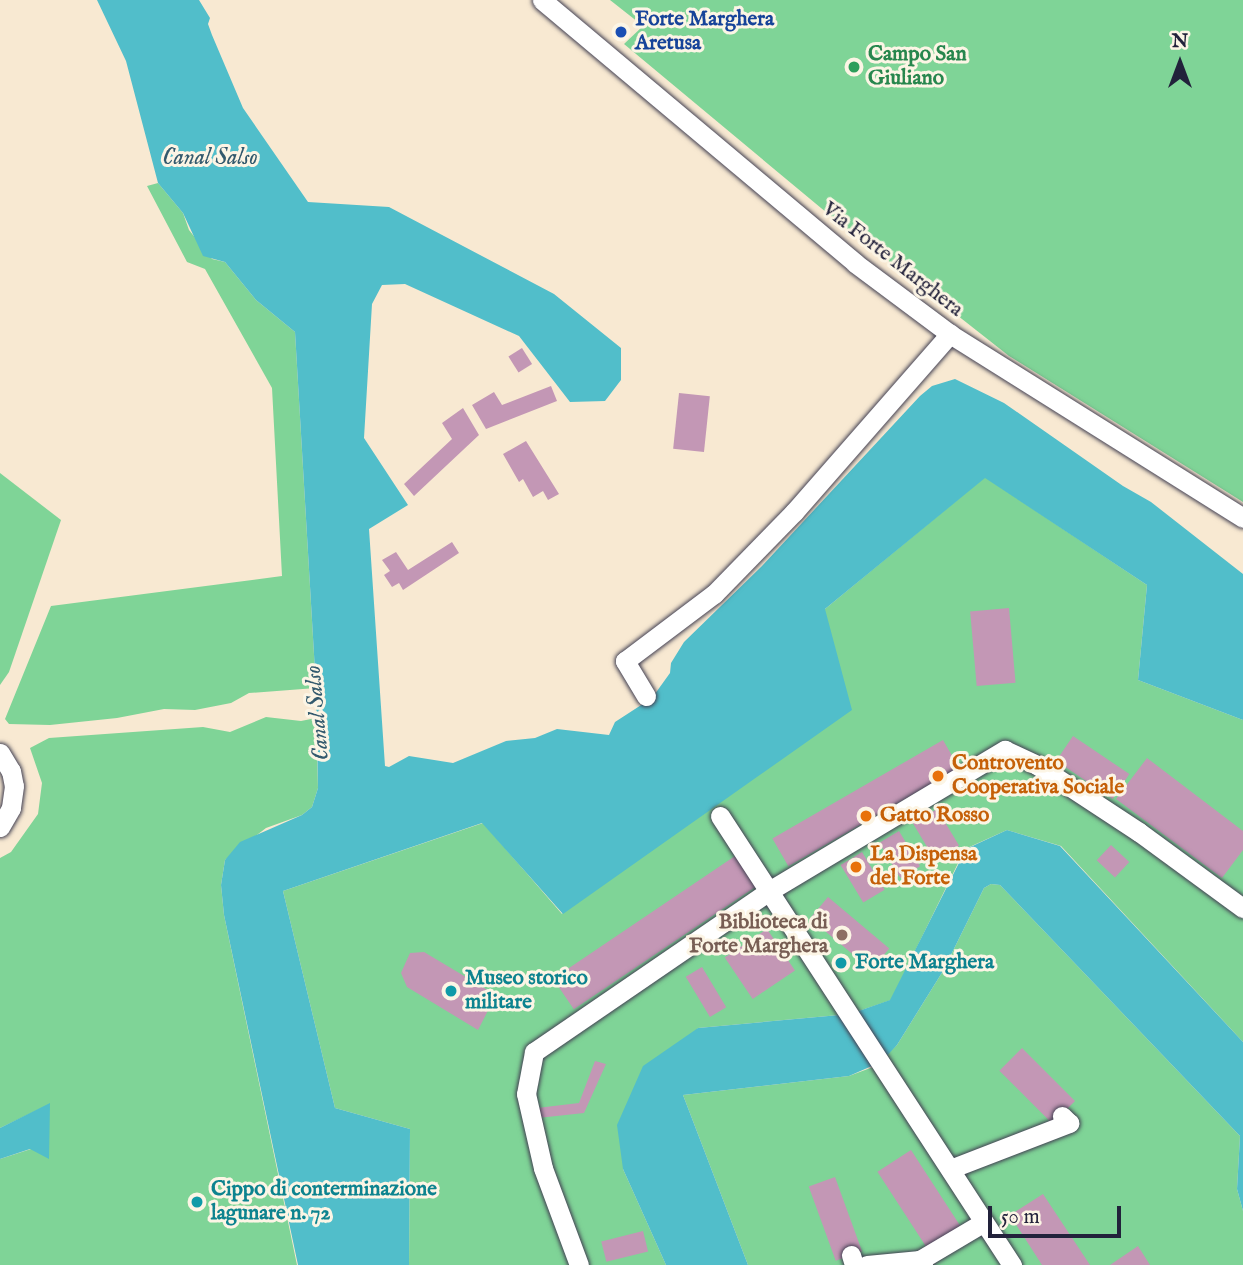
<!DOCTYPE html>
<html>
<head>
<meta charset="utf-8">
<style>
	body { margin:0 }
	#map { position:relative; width:1243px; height:1265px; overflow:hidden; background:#f8e9d2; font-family:"IM FELL English",serif }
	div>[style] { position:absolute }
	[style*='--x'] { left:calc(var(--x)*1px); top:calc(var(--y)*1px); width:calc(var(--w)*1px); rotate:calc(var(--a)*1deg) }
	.green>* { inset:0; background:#7fd497 }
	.water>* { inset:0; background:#51beca }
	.building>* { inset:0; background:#c397b5; transform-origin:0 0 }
	.roads { filter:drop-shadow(0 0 2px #424052) drop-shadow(0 0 2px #424052) }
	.minor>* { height:19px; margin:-9.5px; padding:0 9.5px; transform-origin:9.5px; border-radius:9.5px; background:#fff }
	.dots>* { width:19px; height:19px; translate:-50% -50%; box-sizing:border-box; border:4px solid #fcf5e5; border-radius:50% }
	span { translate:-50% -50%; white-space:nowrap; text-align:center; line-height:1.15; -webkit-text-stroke:6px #fcf5e5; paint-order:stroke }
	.transit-label { font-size:21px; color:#164399; font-weight:700 }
	.left { translate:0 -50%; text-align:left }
	.leisure-label { font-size:21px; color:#27864d; font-weight:700 }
	.street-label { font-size:21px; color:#22223b }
	.food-label { font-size:21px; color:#c56008; font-weight:700 }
	.education-label { font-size:21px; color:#785e54; font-weight:700 }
	.right { translate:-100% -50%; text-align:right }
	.culture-label { font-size:21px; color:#0d838f; font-weight:700 }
	.water-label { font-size:23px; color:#32596d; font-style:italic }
	.north { position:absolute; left:1145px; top:28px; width:70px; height:70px; -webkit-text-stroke:5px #fcf5e5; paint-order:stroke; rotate:0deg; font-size:19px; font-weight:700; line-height:28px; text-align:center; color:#22223b }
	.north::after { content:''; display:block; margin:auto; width:24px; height:32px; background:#22223b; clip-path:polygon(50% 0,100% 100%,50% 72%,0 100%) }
	.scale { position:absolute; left:988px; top:1206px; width:133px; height:32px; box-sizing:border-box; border:4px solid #22223b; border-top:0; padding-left:9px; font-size:21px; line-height:24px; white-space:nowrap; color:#22223b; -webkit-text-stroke:5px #fcf5e5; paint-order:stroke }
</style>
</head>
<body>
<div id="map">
	<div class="green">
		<div style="clip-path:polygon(610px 0,1243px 0,1243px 502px,1009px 356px,821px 208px,624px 44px,643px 26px)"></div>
		<div style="clip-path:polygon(158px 183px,183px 213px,189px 230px,212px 259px,225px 262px,256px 300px,295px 332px,316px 688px,249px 693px,231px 703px,195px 710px,164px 709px,117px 718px,50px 725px,9px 724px,5px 719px,51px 606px,282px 576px,272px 388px,205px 269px,187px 262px,147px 186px)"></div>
		<div style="clip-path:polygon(0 473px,61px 520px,9px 672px,0 685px)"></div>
		<div style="clip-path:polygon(985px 477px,1147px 585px,1138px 680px,1243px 720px,1243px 1042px,1061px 846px,1007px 830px,965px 849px,891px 1000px,850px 1014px,698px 1028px,623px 1169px,666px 1265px,409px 1265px,410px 1129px,335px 1108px,283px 891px,483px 823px,562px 914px,825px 609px)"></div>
		<div style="clip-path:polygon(266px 717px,301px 721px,316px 718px,318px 788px,312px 807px,302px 815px,266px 828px,225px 860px,221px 885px,224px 915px,297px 1265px,0 1265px,0 1159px,31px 1149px,50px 1104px,0 1128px,0 858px,11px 852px,38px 814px,42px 783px,30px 748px,49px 738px,203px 727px,230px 732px)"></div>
		<div style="clip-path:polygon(991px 884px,1000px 885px,1240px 1136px,1237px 1189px,1243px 1211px,1243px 1265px,748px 1265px,683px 1095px,849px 1076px,873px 1067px,897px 1045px,943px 971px,984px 888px)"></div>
	</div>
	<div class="water">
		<div style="clip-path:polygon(97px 0,199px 0,210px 18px,208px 24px,212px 35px,243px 108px,308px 202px,389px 207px,554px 294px,621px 348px,621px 380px,605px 401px,570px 402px,519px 336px,405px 284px,382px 285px,372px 304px,364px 438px,408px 505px,369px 529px,385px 766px,389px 767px,409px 756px,453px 763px,506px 741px,535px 738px,557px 729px,609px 735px,615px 722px,652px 698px,670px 673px,671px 663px,684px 642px,762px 566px,920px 396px,932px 386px,955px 379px,1004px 403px,1123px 486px,1151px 502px,1243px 574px,1243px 720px,1138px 680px,1147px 585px,985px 478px,825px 609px,852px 710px,563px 914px,482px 823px,283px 891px,335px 1108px,410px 1129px,409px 1265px,298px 1265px,224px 915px,221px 885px,225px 860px,240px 842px,302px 815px,312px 807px,318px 788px,316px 688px,295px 332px,256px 300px,225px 262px,203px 256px,183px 213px,158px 183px,126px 61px)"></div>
		<div style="clip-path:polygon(1007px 830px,1060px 846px,1243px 1042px,1243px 1211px,1237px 1189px,1240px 1136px,1000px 885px,991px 884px,984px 888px,943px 971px,897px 1045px,881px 1062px,849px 1076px,683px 1095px,748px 1265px,666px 1265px,623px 1169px,617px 1125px,643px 1066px,698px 1028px,850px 1014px,890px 1000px,966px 849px)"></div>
		<div style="clip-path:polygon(50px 1103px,49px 1159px,30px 1149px,0 1159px,0 1128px)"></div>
	</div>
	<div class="building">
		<div style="left:522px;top:348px;width:19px;height:16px;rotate:58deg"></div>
		<div style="clip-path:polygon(551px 386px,557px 401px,486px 429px,472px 405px,494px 392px,502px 405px)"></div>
		<div style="left:679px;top:393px;width:31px;height:56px;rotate:6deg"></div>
		<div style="clip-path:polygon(463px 408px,479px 435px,414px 496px,404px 484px,452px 439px,442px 423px)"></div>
		<div style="clip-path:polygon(526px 441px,559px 494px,548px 500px,543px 491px,533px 497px,523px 479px,519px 482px,503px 454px)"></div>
		<div style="clip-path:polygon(452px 542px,459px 553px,403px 590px,399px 583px,392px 587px,384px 575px,390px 571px,382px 560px,396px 552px,408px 570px)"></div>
		<div style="left:1009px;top:608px;width:75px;height:39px;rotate:85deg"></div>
		<div style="left:1073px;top:736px;width:68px;height:30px;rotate:34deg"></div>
		<div style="left:943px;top:740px;width:32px;height:197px;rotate:60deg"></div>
		<div style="clip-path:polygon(1147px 758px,1243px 831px,1243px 850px,1222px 878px,1116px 799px)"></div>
		<div style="left:937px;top:809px;width:43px;height:28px;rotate:59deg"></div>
		<div style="left:899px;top:831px;width:41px;height:23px;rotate:59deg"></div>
		<div style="left:1111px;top:845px;width:25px;height:21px;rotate:43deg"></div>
		<div style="left:862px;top:852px;width:44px;height:25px;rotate:59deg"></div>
		<div style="left:738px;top:854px;width:37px;height:223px;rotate:56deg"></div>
		<div style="left:828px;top:897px;width:80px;height:28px;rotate:40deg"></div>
		<div style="left:767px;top:929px;width:50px;height:51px;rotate:56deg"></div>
		<div style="clip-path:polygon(424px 952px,496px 995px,478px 1030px,407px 987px,401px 973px,405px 964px,410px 953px)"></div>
		<div style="left:702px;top:967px;width:47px;height:19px;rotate:59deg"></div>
		<div style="left:1022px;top:1048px;width:75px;height:32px;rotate:45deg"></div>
		<div style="clip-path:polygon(595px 1061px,606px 1064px,584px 1113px,538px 1118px,537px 1108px,579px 1103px)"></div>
		<div style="left:911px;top:1150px;width:93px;height:40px;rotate:57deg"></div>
		<div style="left:835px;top:1177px;width:79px;height:28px;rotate:70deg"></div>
		<div style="clip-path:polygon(1043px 1194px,1090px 1265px,1042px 1265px,1010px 1215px)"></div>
		<div style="left:643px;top:1231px;width:21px;height:43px;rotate:76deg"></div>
		<div style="clip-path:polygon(1138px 1246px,1150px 1265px,1110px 1265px)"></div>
	</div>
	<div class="roads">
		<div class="minor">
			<div style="--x:542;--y:0;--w:409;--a:40"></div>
			<div style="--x:855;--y:263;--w:119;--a:36.8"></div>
			<div style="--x:950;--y:334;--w:346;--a:32.1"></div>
			<div style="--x:646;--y:696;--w:41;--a:-121"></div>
			<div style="--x:625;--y:661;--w:111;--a:-37"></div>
			<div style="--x:714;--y:594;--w:115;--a:-45.7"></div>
			<div style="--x:794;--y:512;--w:237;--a:-48.8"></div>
			<div style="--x:0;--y:753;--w:21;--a:59"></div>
			<div style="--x:11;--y:771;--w:15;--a:79"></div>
			<div style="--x:14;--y:786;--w:22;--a:98"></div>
			<div style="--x:11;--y:808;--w:22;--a:120"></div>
			<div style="--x:720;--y:816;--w:536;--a:56.96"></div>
			<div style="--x:950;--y:1169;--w:128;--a:-21.1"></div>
			<div style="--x:1069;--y:1123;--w:10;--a:-135"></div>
			<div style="--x:851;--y:1255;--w:10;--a:73"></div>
			<div style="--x:579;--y:1265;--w:103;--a:-110.4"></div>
			<div style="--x:543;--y:1168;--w:76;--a:-102.9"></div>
			<div style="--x:526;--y:1094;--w:43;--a:-79.2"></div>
			<div style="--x:534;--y:1052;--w:285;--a:-34.4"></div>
			<div style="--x:769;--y:891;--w:275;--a:-30.9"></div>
			<div style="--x:1005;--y:750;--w:35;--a:25"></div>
			<div style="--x:1037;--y:765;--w:122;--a:33.3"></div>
			<div style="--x:1139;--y:832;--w:129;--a:36.2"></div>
			<div style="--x:867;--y:1265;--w:53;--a:-5.4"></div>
			<div style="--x:923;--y:1265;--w:6;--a:-121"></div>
			<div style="--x:920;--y:1260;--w:74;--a:-30.7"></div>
		</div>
	</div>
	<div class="dots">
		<div style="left:621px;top:32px;background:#1a4fb4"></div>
		<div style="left:854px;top:67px;background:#2e9e5b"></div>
		<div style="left:938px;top:776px;background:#e8710a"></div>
		<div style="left:866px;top:816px;background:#e8710a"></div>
		<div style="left:856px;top:867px;background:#e8710a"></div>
		<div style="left:842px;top:935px;background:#8d6e63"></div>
		<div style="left:841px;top:963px;background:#0f9aa8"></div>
		<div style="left:451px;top:991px;background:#0f9aa8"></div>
		<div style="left:197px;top:1202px;background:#0f9aa8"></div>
	</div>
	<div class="transit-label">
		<span class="left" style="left:635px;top:32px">Forte Marghera<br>Aretusa</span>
	</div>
	<div class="leisure-label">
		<span class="left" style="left:868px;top:67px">Campo San<br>Giuliano</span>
	</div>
	<div class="street-label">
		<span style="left:892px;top:260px;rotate:38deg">Via Forte Marghera</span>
	</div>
	<div class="food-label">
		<span class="left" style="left:952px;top:776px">Controvento<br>Cooperativa Sociale</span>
		<span class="left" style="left:880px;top:816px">Gatto Rosso</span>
		<span class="left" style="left:870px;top:867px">La Dispensa<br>del Forte</span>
	</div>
	<div class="education-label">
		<span class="right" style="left:828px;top:935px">Biblioteca di<br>Forte Marghera</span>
	</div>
	<div class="culture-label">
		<span class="left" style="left:855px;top:963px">Forte Marghera</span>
		<span class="left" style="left:465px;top:991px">Museo storico<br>militare</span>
		<span class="left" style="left:211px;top:1202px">Cippo di conterminazione<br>lagunare n. 72</span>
	</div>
	<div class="water-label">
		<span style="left:210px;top:158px">Canal Salso</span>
		<span style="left:318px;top:713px;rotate:-95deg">Canal Salso</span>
	</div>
	<div class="north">N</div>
	<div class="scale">50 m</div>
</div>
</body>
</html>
